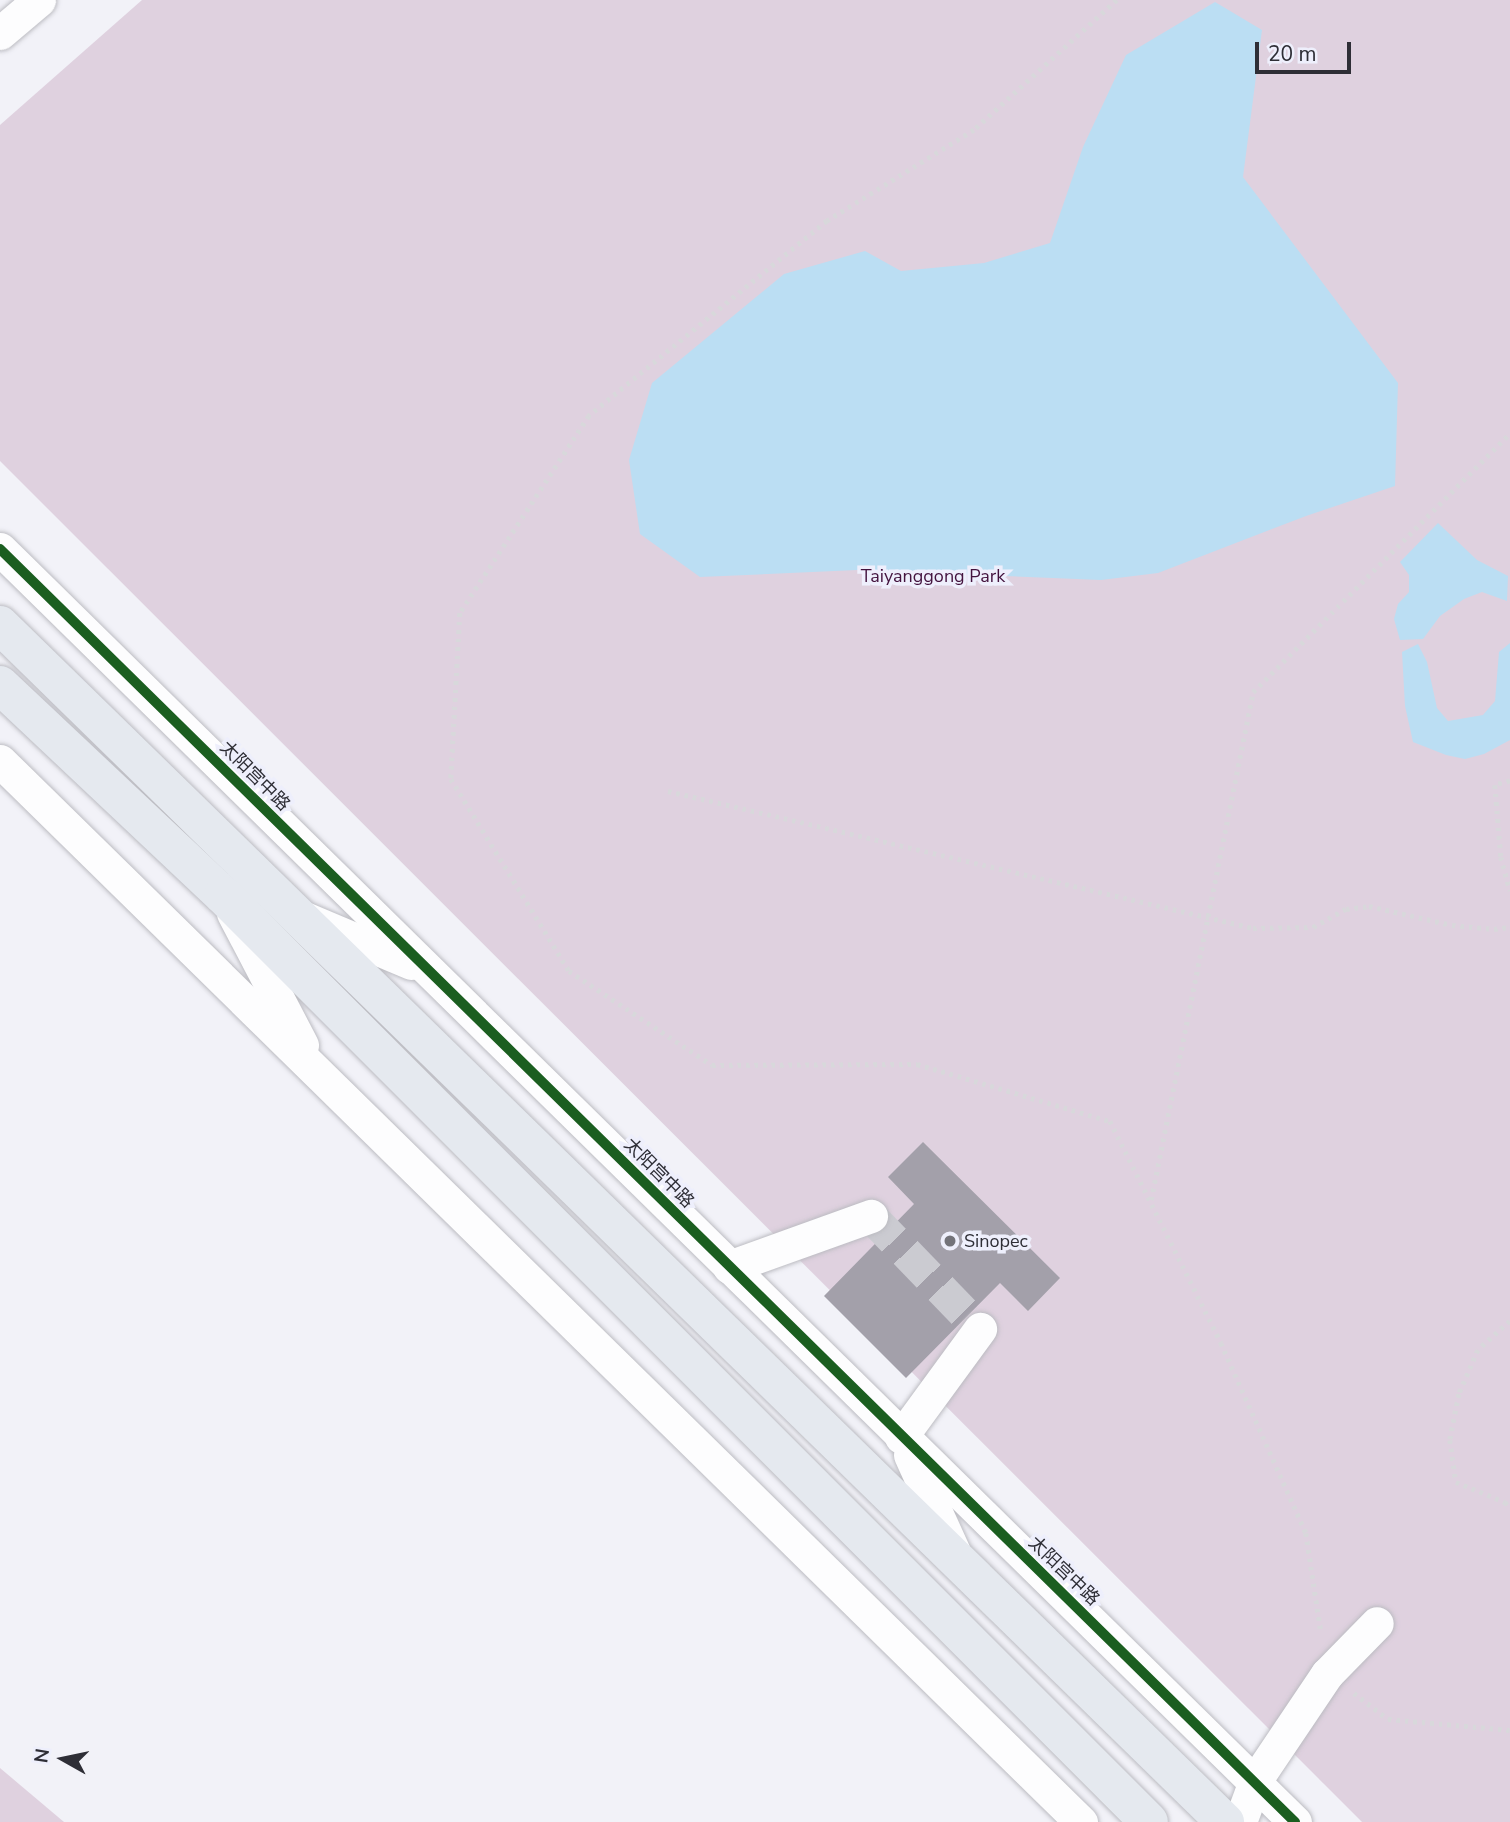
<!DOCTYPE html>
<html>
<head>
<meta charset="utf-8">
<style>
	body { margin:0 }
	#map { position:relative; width:1510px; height:1822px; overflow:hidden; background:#f2f2f8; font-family:"Nunito Sans","Noto Sans SC",sans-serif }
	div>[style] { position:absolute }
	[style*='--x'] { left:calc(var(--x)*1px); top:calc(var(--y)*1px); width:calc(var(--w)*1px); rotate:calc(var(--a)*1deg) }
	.green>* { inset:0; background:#dfd1df }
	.water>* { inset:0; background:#bbdef3 }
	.building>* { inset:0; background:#a3a0aa }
	.minor-tunnel>* { height:33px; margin-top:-16.5px; transform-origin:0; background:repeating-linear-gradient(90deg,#cbcbd1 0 33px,transparent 0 50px) }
	.path>* { height:4.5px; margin-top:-2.25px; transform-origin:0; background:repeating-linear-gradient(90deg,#d8d8db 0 3.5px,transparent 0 8.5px) }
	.roads { filter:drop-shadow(0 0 2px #bcbcc2) drop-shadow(0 0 2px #bcbcc2) }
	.minor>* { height:33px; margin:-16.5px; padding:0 16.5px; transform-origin:16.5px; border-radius:16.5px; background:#fdfdfe }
	.major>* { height:38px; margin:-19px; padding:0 19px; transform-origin:19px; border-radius:19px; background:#e5e9ef }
	.cycleway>* { height:10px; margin:-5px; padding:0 5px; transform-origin:5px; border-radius:5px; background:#1b5e20 }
	.dots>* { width:19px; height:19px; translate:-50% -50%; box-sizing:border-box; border:4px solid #eeeffc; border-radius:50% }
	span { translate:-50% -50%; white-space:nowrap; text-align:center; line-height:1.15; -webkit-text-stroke:7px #eeeffc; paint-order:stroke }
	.park-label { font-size:18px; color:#43133e }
	.street-label { font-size:18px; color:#2e2e36 }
	.poi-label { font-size:18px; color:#2e2e36 }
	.left { translate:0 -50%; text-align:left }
	.north { position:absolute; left:28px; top:1724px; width:70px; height:70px; -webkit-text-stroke:5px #eeeffc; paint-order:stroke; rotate:279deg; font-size:19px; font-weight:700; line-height:28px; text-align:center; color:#2e2e36 }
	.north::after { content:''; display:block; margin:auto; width:24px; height:32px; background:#2e2e36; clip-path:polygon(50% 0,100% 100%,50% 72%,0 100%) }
	.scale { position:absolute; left:1255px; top:42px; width:96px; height:32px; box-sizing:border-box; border:4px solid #2e2e36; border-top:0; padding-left:9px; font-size:21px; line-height:24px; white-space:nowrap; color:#2e2e36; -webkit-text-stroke:5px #eeeffc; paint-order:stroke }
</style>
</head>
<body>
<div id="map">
	<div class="green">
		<div style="clip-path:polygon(142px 0,1510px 0,1510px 1822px,1362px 1822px,0 461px,0 125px)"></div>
		<div style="clip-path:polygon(0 1768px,64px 1822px,0 1822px)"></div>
	</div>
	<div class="water">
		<div style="clip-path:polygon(1215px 2px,1262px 30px,1243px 177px,1398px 383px,1395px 486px,1306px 516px,1158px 573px,1101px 580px,857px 570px,700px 577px,640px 534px,629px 460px,652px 383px,784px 274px,865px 251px,901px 271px,984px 263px,1050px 243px,1083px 147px,1126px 55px)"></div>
		<div style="clip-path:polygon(1438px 523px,1477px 560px,1508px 576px,1507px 601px,1482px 592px,1464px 599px,1440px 616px,1423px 639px,1400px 640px,1394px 619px,1398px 604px,1409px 592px,1409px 575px,1400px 562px)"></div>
		<div style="clip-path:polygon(1510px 643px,1510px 740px,1484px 754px,1465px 759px,1446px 755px,1413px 742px,1405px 706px,1402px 652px,1418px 644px,1427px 662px,1437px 708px,1448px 721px,1483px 715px,1495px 701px,1499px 652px)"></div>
	</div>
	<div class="building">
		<div style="clip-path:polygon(923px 1142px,1060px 1278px,1028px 1311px,1000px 1283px,906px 1378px,824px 1296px,914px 1204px,888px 1177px)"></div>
	</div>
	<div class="minor-tunnel">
		<div style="--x:871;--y:1216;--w:157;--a:46"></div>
	</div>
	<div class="path">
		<div style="--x:1117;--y:0;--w:193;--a:137.7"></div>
		<div style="--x:974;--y:130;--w:173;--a:148.2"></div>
		<div style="--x:827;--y:221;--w:308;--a:140.7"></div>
		<div style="--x:589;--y:416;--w:235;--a:123.2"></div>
		<div style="--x:460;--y:613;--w:166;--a:93.1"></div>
		<div style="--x:451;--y:779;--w:225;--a:58.4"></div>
		<div style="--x:569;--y:971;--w:171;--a:33.3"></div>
		<div style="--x:712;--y:1065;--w:205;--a:-0.3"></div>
		<div style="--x:917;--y:1064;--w:201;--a:16.5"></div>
		<div style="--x:1110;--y:1121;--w:248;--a:63.4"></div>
		<div style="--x:1221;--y:1343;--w:208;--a:65.9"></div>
		<div style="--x:1306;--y:1533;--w:100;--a:81.4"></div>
		<div style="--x:1510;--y:781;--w:16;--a:165"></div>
		<div style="--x:1495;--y:785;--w:72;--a:85.2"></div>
		<div style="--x:1501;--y:857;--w:35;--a:75"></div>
		<div style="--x:668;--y:791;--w:601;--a:13.18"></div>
		<div style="--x:1253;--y:928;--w:60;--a:-1"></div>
		<div style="--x:1313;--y:927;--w:38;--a:-29"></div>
		<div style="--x:1346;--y:909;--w:23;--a:-7"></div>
		<div style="--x:1369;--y:906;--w:85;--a:12.9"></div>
		<div style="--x:1452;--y:925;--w:42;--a:5.4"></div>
		<div style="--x:1494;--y:929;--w:16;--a:-7"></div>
		<div style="--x:1151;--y:1200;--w:518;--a:-78.65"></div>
		<div style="--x:1253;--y:692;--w:365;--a:-45.2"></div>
		<div style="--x:1510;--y:1321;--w:43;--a:137.8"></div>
		<div style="--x:1478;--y:1350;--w:48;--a:113.4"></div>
		<div style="--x:1459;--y:1394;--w:47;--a:101.1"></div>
		<div style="--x:1450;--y:1440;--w:42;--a:81.9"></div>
		<div style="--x:1456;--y:1482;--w:53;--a:22.2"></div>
		<div style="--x:1505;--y:1502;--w:8;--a:50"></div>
		<div style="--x:1354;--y:1693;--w:43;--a:37.4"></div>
		<div style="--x:1388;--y:1719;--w:122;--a:5.2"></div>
	</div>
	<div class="roads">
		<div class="minor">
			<div style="--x:0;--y:33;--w:51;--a:-40.2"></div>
			<div style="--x:0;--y:549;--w:1816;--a:44.51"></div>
			<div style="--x:0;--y:761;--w:1515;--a:44.47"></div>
			<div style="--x:233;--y:913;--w:149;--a:62.4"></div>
			<div style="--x:302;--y:917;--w:118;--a:22.9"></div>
			<div style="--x:729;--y:1267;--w:151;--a:-19.8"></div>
			<div style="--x:901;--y:1437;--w:134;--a:-53.8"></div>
			<div style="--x:910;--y:1455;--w:107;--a:65.6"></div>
			<div style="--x:1240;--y:1822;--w:44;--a:-69.9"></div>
			<div style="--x:1255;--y:1781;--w:129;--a:-56.1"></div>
			<div style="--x:1327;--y:1674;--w:71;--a:-45.6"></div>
		</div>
		<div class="major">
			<div style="--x:0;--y:625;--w:1713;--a:44.34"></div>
			<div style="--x:0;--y:685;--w:306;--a:43.3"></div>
			<div style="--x:223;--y:895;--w:1310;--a:45.03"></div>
		</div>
	</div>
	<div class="cycleway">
		<div style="--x:0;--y:549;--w:1816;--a:44.51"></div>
	</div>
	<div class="dots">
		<div style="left:950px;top:1241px;background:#73737a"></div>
	</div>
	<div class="park-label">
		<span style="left:933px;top:576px">Taiyanggong Park</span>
	</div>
	<div class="street-label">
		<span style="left:255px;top:776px;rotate:45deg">太阳宫中路</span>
		<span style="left:659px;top:1173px;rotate:45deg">太阳宫中路</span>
		<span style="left:1064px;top:1571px;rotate:44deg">太阳宫中路</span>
	</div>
	<div class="poi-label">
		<span class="left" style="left:964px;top:1241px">Sinopec</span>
	</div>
	<div class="north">N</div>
	<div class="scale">20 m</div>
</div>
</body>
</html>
